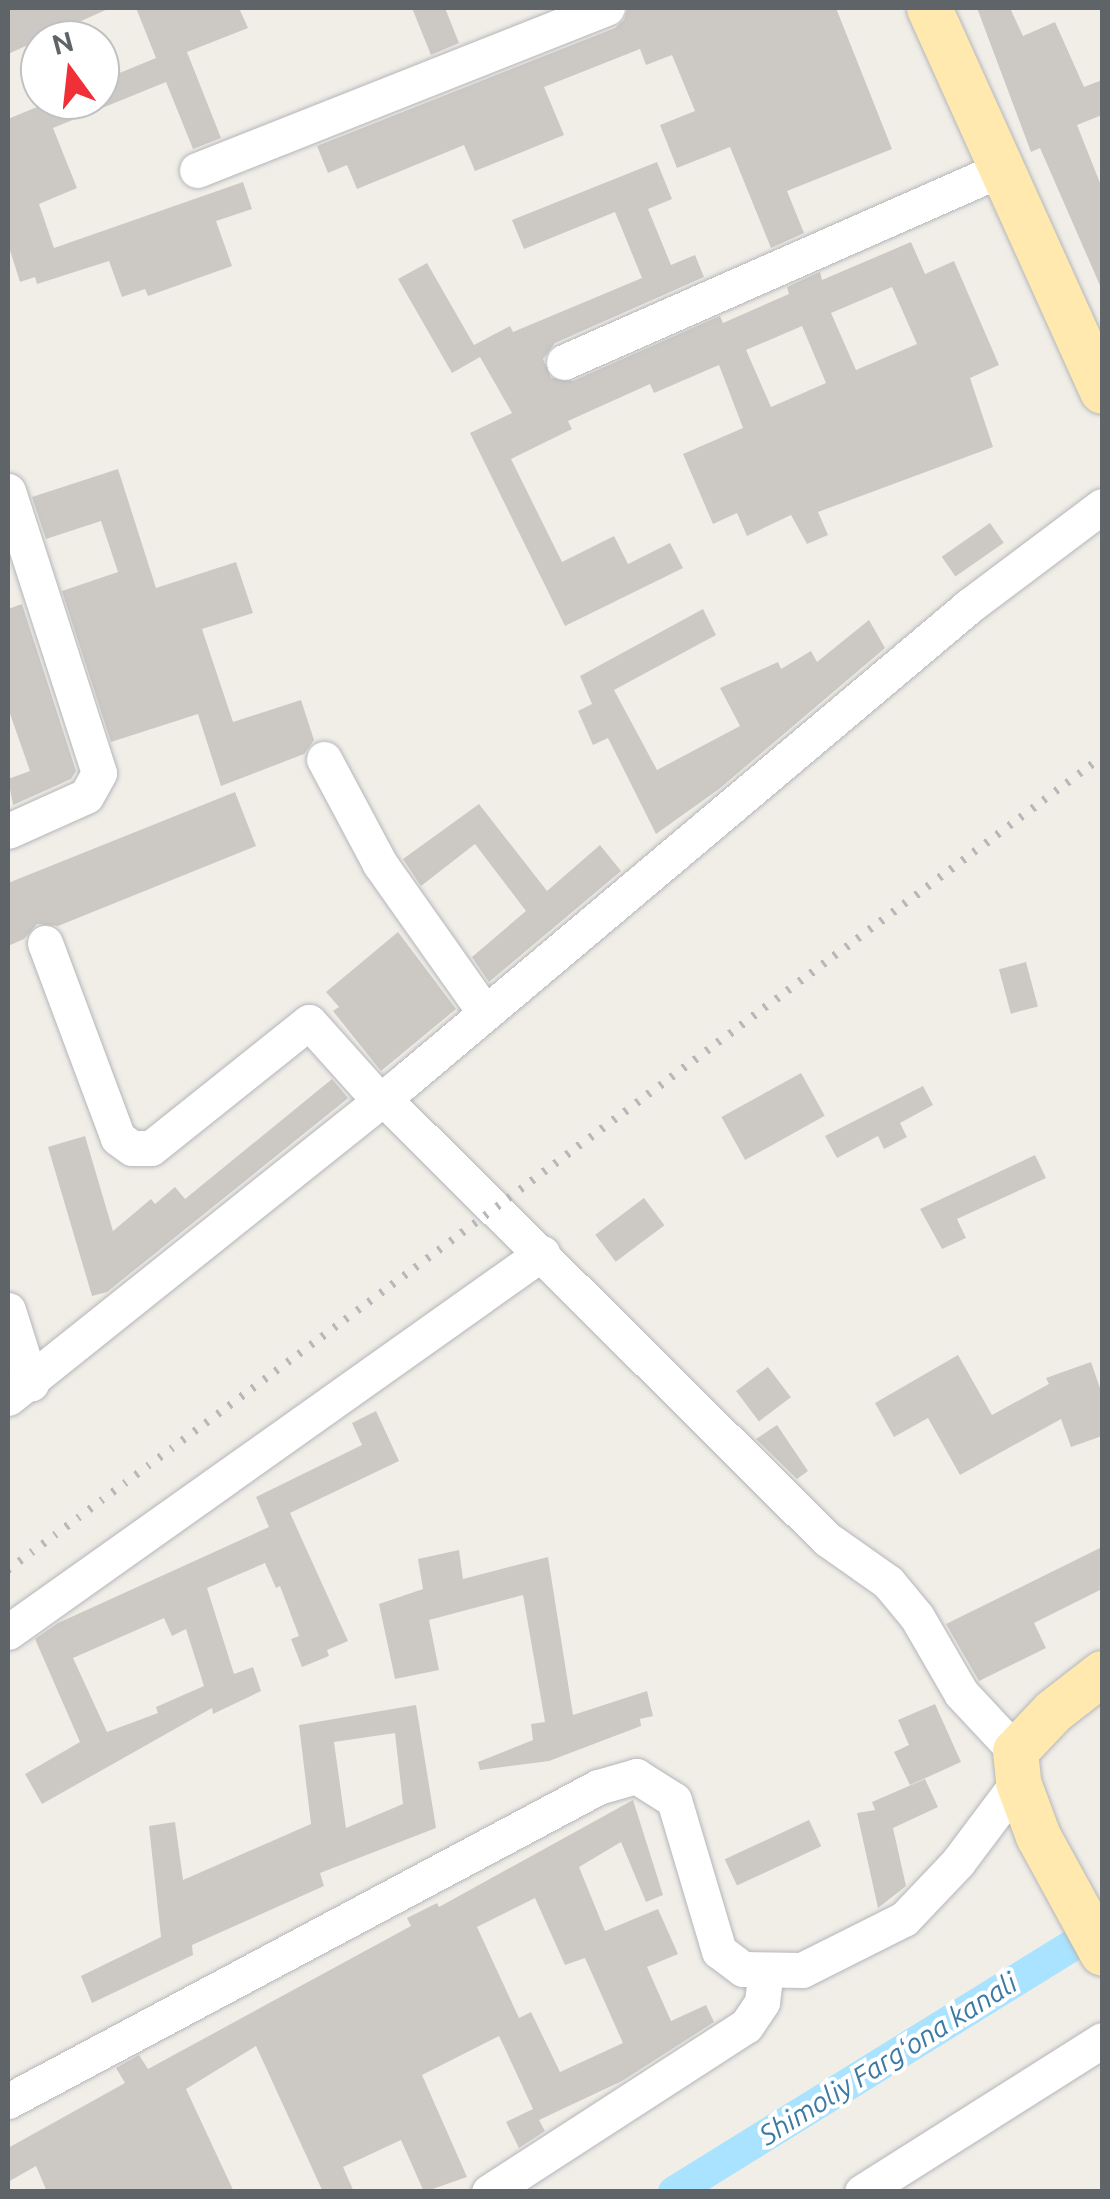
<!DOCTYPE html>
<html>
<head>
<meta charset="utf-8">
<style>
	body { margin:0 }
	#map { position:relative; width:1110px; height:2199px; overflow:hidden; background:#f1eee8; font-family:Ubuntu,sans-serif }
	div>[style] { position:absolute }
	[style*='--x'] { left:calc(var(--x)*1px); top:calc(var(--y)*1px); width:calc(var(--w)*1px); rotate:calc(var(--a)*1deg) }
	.canal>* { height:32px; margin:-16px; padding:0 16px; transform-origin:16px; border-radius:16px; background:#aae3ff }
	.building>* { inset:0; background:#ccc9c5; transform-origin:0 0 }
	.roads { filter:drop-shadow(0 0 2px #b3b6ba) drop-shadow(0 0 2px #b3b6ba) }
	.minor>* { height:35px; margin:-17.5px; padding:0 17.5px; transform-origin:17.5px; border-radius:17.5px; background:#fff }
	.major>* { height:45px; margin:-22.5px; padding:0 22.5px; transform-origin:22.5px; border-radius:22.5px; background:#ffe9af }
	.rail>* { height:8px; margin-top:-4px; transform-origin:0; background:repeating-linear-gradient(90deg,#b6b7b8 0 2.5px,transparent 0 14.5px) }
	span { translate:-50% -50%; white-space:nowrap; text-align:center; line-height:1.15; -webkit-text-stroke:8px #fff; paint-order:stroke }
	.water-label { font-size:28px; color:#3b7aa4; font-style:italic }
	.frame { position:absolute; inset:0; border:10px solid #5f6468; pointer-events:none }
	.north { position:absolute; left:20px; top:20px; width:100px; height:100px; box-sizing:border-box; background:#fff; border:2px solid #bfc1c3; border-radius:50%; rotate:345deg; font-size:28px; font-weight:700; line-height:40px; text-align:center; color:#5f6468 }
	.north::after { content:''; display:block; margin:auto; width:35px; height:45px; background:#f02f36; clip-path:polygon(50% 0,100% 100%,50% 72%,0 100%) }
</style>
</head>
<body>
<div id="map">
	<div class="canal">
		<div style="--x:674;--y:2192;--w:503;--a:-31.76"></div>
	</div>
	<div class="building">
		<div style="clip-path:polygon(8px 8px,110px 8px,8px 54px)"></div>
		<div style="clip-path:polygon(136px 8px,239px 8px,248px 28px,187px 52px,221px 138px,193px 149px,166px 82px,53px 128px,77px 188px,39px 204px,54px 248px,243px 182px,252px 209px,216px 221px,232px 266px,148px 296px,145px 289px,122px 297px,109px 261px,37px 284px,35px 277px,20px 282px,8px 244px,8px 119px,54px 100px,100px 100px,100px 81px,156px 58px)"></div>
		<div style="clip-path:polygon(412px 8px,445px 8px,459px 43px,431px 55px)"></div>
		<div style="clip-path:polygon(628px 8px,836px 8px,892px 149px,787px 191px,804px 233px,771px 248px,730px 147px,677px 168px,660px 125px,695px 111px,672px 55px,646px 65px,640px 49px,544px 87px,564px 135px,500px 161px,475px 171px,464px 145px,357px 189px,347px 165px,328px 173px,317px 146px,615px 28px,624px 20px)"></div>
		<div style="clip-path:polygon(977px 8px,1010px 8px,1023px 36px,1055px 22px,1084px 87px,1102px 80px,1102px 115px,1077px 125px,1102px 188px,1102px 290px,1040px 148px,1031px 152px)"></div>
		<div style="clip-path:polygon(evenodd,657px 162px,672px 199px,648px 209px,671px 265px,695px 255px,704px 277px,555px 343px,543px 359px,551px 378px,573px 381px,720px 316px,723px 323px,789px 294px,787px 287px,820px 272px,822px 280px,911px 242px,925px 274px,954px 261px,999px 365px,970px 378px,993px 447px,818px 512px,828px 535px,807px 544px,791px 515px,747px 536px,737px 513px,713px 524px,683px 454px,743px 428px,719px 365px,654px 393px,650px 384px,568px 421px,572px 429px,511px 459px,562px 562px,614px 536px,628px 564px,670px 543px,683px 568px,565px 626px,470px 433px,512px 413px,480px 357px,452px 373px,398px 279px,427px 263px,474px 345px,510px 326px,513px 332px,642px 278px,615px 212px,524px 249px,512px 220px,657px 162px,892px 287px,917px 344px,856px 370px,831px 313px,892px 287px,657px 162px,802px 326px,826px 383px,771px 407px,746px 350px,802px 326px)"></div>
		<div style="clip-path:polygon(118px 469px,156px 588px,236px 562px,253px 613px,202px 629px,233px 722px,301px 700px,314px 740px,304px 754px,221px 786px,198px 714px,111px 742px,62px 591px,118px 572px,101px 521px,46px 539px,32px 497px)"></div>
		<div style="left:990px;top:523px;width:24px;height:59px;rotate:55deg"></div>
		<div style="clip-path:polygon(22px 604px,76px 771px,71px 779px,13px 805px,8px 779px,30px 771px,8px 708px,8px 609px)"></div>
		<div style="clip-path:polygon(703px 609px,716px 635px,614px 690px,657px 770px,740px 726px,720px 688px,778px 662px,781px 669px,811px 651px,817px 662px,869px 620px,885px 648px,719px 789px,656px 834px,608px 738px,593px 745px,578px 711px,592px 704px,580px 676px)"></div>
		<div style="clip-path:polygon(235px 792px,256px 846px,58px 926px,37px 924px,24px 939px,8px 946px,8px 883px)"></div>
		<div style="clip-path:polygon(479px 804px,547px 891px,600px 845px,621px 871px,489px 982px,472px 957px,526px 911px,475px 844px,421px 886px,403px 859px)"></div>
		<div style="clip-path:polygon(398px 932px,456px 1009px,381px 1071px,333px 1011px,339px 1007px,326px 992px)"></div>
		<div style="left:1026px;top:962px;width:46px;height:28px;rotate:75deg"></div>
		<div style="left:801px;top:1073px;width:49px;height:91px;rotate:61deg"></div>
		<div style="clip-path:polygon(332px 1079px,348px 1098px,342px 1103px,107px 1292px,92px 1296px,48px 1147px,85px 1136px,113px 1231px,151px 1199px,155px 1204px,175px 1187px,185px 1199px)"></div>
		<div style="clip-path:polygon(923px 1086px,933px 1105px,900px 1123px,907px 1137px,884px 1149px,878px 1136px,837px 1158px,825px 1136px)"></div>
		<div style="clip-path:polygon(1035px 1155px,1046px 1178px,957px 1219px,966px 1238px,942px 1249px,920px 1209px)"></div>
		<div style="left:644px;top:1198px;width:34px;height:61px;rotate:53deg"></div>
		<div style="clip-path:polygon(958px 1355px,992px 1415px,1049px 1384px,1046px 1378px,1091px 1362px,1102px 1394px,1102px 1436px,1071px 1447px,1061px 1419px,960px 1475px,928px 1418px,894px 1437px,875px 1403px)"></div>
		<div style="left:768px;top:1367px;width:38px;height:40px;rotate:53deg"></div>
		<div style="clip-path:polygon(evenodd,376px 1411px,399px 1461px,290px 1513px,348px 1641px,327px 1650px,329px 1656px,302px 1667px,291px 1639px,299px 1636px,280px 1586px,276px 1588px,265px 1563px,207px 1588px,234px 1674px,253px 1667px,261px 1691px,213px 1714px,212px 1708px,42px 1804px,25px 1774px,80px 1742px,35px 1639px,58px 1623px,269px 1527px,256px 1497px,362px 1445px,352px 1423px,376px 1411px,164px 1618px,172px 1636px,186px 1629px,204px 1686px,156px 1707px,158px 1713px,107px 1732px,73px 1658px,164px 1618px)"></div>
		<div style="clip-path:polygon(777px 1425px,808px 1471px,797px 1479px,756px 1439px)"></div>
		<div style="clip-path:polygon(1102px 1547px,1102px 1589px,1034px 1623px,1046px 1648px,979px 1681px,946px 1624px)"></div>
		<div style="clip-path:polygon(459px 1550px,463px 1579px,548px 1557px,573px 1715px,647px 1691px,653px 1716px,640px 1719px,641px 1726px,549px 1761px,480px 1770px,478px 1762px,533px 1740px,531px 1724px,545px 1722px,523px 1595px,429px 1620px,439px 1670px,395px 1679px,379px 1604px,423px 1589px,418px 1559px)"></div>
		<div style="clip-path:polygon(935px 1704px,961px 1762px,910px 1785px,894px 1752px,909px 1745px,898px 1720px)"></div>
		<div style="clip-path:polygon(evenodd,416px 1705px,436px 1828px,320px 1873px,324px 1886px,192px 1945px,193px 1955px,92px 2003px,81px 1976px,161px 1937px,149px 1826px,175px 1822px,183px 1880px,311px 1824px,299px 1725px,416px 1705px,395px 1733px,403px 1804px,346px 1828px,334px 1742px,395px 1733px)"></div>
		<div style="clip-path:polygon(925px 1779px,938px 1807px,893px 1828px,906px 1886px,878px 1908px,857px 1813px,875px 1810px,872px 1802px)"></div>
		<div style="clip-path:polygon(evenodd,633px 1800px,663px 1895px,646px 1902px,621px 1842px,579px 1867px,605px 1931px,658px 1909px,678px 1954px,647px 1967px,671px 2021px,706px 2005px,714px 2022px,622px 2081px,539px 2120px,545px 2131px,519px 2148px,506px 2122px,533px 2109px,499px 2036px,422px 2075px,467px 2177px,424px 2192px,401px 2140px,343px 2167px,354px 2192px,323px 2192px,256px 2046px,186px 2089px,234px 2192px,47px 2192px,36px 2166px,8px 2182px,8px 2148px,125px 2083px,116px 2068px,139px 2055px,148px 2069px,411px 1926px,407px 1918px,437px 1903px,439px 1907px,633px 1800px,535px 1898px,565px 1965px,585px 1958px,623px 2043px,560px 2072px,531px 2012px,519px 2018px,477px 1927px,535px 1898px)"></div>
		<div style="left:809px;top:1820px;width:29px;height:93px;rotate:65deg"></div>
	</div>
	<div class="roads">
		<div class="minor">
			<div style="--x:197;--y:170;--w:441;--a:-21.6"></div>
			<div style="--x:564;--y:362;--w:478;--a:-23.8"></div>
			<div style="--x:8;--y:491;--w:296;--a:72.1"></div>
			<div style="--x:99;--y:773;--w:26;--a:119"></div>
			<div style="--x:86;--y:796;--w:85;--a:155.8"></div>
			<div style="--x:324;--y:759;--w:119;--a:61.9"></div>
			<div style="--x:380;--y:864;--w:182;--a:54.8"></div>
			<div style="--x:45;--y:943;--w:208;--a:69.5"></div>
			<div style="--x:118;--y:1138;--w:17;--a:36"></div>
			<div style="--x:132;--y:1148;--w:19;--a:0"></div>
			<div style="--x:151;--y:1148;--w:202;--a:-38.6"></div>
			<div style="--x:309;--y:1022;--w:106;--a:48.1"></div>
			<div style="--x:383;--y:1098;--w:626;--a:44.81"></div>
			<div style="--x:827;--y:1539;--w:75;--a:35.2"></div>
			<div style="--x:888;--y:1582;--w:45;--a:50.4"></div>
			<div style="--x:917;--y:1617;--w:88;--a:59.9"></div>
			<div style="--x:961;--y:1693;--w:79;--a:47"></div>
			<div style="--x:8;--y:1310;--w:77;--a:72.5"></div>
			<div style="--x:8;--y:1398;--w:509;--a:-38.62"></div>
			<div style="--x:406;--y:1080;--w:736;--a:-40.09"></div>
			<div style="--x:969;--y:606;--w:166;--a:-36.9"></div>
			<div style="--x:8;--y:1632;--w:655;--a:-35.36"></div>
			<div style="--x:8;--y:2101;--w:668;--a:-28.02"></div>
			<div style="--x:598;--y:1787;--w:40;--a:-16"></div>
			<div style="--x:636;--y:1776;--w:45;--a:32.3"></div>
			<div style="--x:674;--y:1800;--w:158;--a:73.4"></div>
			<div style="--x:719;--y:1951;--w:30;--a:37"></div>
			<div style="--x:743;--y:1969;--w:59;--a:1"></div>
			<div style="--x:802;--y:1970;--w:114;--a:-26.6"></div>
			<div style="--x:904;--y:1919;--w:79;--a:-46.5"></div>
			<div style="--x:958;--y:1862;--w:100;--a:-53.1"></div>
			<div style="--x:489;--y:2192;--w:306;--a:-32.9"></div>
			<div style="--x:746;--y:2026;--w:29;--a:-56"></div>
			<div style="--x:762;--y:2002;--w:32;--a:-83"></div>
			<div style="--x:862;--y:2192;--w:284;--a:-32.3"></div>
		</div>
		<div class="major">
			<div style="--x:929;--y:8;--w:420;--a:65.7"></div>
			<div style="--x:1102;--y:1673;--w:62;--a:142.2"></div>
			<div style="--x:1053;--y:1711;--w:55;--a:133.5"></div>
			<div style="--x:1015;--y:1751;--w:31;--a:84"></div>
			<div style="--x:1018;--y:1782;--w:58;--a:69.7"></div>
			<div style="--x:1038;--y:1836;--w:133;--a:61.3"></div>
		</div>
	</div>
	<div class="rail">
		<div style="--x:8;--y:1570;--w:1363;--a:-36.62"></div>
	</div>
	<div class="water-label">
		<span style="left:888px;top:2059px;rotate:-32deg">Shimoliy Fargʻona kanali</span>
	</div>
	<div class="frame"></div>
	<div class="north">N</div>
</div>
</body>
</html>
